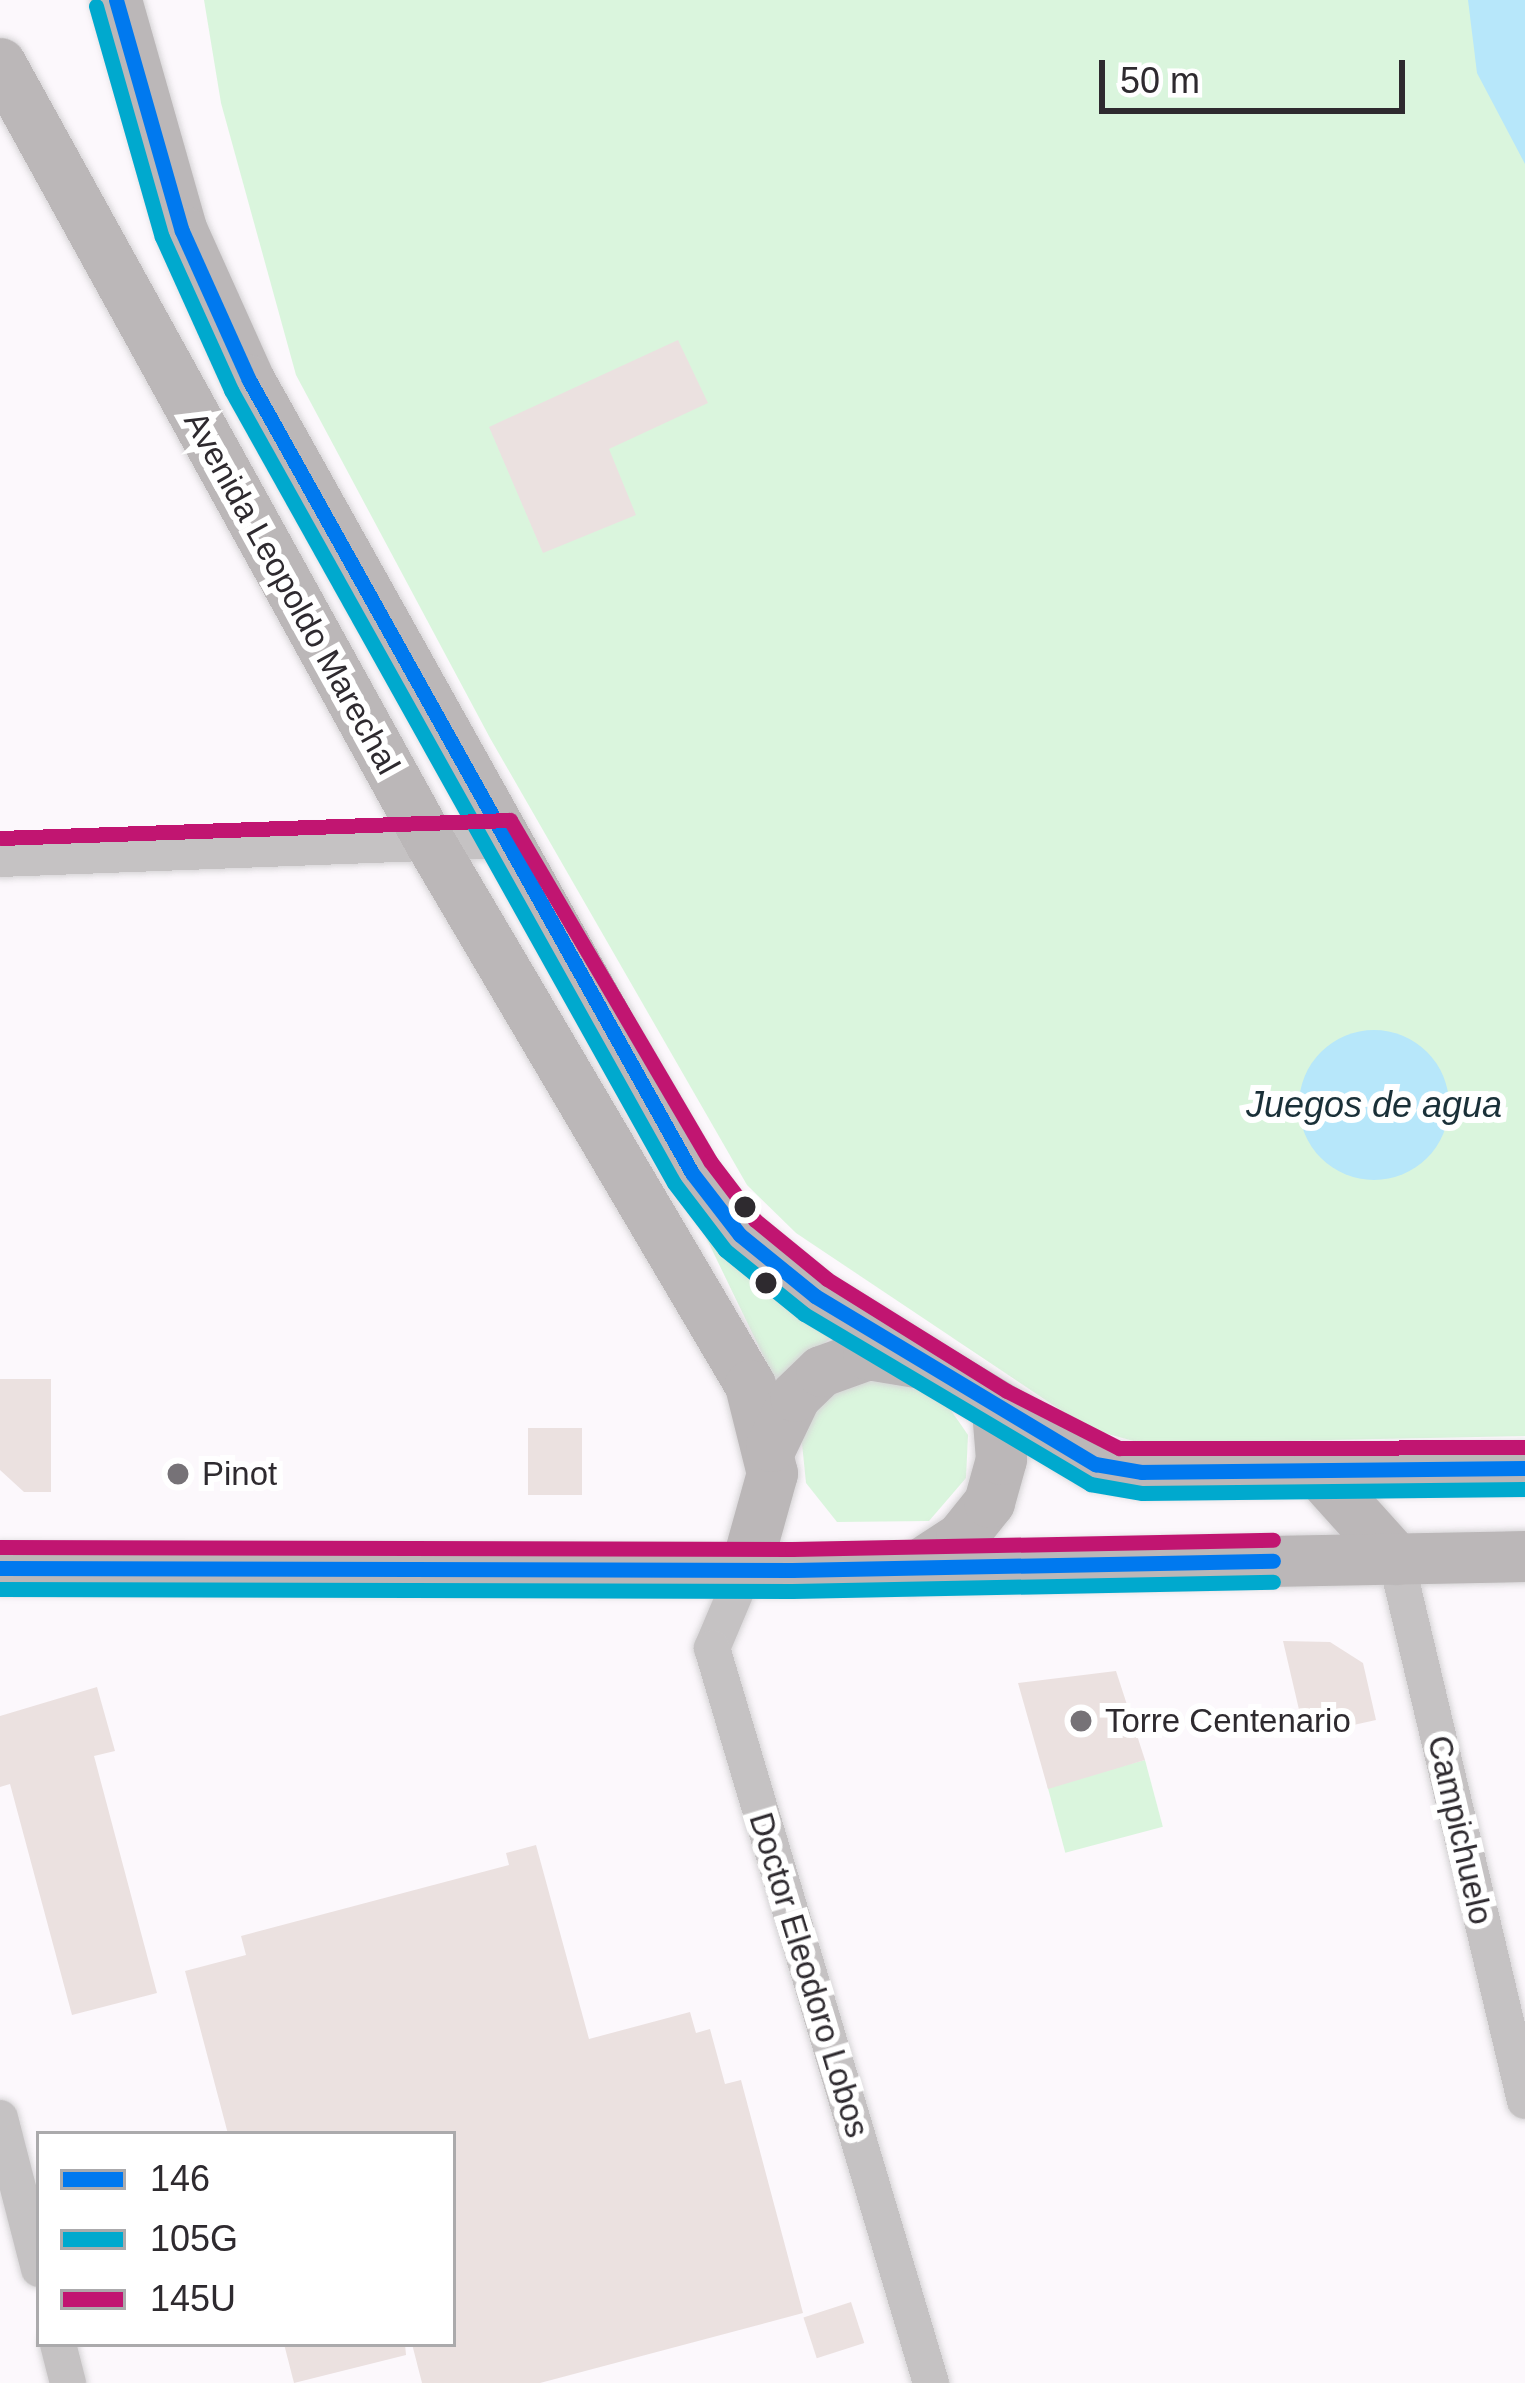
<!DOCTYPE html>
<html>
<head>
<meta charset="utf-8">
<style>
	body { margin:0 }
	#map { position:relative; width:1525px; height:2383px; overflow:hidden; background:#fcf8fc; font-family:Helvetica,sans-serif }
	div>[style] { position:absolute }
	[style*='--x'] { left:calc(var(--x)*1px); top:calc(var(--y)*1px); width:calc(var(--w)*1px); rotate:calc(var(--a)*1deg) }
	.green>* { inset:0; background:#daf5dd; transform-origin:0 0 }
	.water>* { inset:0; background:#b7e7fa }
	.round { border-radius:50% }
	.building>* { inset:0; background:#ebe1e0; transform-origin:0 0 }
	.roads { filter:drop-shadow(0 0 3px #d6d4d6) drop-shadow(0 0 3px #d6d4d6) }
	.street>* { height:36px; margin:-18px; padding:0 18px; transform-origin:18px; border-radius:18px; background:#c5c2c3 }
	.secondary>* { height:51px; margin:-25.5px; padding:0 25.5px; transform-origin:25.5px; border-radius:25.5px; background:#bbb7b8 }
	.bus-1>* { height:15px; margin:-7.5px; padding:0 7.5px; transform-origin:7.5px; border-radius:7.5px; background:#0079ef }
	.bus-2>* { height:15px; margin:-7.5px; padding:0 7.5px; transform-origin:7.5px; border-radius:7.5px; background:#00a9ce }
	.bus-3>* { height:15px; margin:-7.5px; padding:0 7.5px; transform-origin:7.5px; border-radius:7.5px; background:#c11571 }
	.dots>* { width:33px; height:33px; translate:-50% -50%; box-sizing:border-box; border:6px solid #fff; border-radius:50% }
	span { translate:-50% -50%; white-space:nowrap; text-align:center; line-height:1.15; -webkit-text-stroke:12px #fff; paint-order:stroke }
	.street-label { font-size:33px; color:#2e2a2f }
	.poi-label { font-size:33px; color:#2e2a2f }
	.left { translate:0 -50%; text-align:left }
	.water-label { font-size:36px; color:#1a3038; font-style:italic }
	.legend { position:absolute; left:36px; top:2131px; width:420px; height:216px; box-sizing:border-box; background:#fff; border:3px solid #abaaac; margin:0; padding:15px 21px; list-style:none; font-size:36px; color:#2e2a2f }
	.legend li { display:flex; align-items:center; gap:24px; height:60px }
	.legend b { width:60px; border:3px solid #abaaac }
	.scale { position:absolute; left:1099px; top:60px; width:306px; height:54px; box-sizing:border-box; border:6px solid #2e2a2f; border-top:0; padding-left:15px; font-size:36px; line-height:42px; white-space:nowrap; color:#2e2a2f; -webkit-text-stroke:9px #fff; paint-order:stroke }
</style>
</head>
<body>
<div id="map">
	<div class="green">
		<div style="clip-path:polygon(204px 0,1525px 0,1525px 1436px,1145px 1444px,1089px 1429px,796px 1233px,747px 1185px,490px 738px,296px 375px,221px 103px)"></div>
		<div style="clip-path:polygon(700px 1225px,743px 1273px,832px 1337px,776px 1382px)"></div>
		<div style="clip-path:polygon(862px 1381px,903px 1382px,948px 1406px,968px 1435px,966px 1478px,929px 1521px,837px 1522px,806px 1483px,801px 1434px,824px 1398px)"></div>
		<div style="left:1145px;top:1760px;width:69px;height:101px;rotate:75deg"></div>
	</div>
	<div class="water">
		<div style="clip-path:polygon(1468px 0,1525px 0,1525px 164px,1477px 73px)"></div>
		<div class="round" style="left:1299px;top:1030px;width:150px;height:150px"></div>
	</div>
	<div class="building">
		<div style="clip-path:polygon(678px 340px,708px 403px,609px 449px,636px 515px,543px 553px,489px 427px)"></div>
		<div style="clip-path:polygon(0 1379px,51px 1379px,51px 1492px,24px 1492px,0 1470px)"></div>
		<div style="left:582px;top:1428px;width:67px;height:54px;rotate:90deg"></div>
		<div style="clip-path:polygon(1283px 1641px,1330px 1642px,1363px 1663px,1376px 1720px,1331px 1730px,1326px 1709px,1300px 1714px)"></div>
		<div style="clip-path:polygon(1116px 1671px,1145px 1760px,1048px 1789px,1018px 1683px)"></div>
		<div style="clip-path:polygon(97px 1687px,115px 1751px,94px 1756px,157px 1993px,72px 2015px,10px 1784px,0 1787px,0 1716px)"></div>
		<div style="clip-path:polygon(536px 1845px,589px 2039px,690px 2012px,696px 2033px,710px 2029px,725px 2084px,741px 2080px,803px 2313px,540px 2383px,422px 2383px,412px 2344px,453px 2344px,453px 2134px,228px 2134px,185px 1971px,246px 1955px,241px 1936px,509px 1865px,506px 1853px)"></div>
		<div style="left:851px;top:2302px;width:43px;height:50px;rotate:72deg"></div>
		<div style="clip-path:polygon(284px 2344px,405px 2344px,406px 2355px,294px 2383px)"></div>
	</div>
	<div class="roads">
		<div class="street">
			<div style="--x:0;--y:859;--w:503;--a:-2.16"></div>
			<div style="--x:1396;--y:1559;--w:557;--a:76.61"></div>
			<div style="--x:745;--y:1570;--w:85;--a:112.9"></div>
			<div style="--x:712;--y:1648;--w:767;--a:73.41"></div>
			<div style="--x:0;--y:2118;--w:156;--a:75.5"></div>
			<div style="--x:58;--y:2344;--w:40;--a:75.6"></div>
		</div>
		<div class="secondary">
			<div style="--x:116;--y:0;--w:240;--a:74.1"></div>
			<div style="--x:182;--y:231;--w:163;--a:65.8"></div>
			<div style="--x:249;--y:380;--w:908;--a:60.81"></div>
			<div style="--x:692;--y:1173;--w:78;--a:52.3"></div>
			<div style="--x:740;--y:1235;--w:97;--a:39.1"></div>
			<div style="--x:815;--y:1296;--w:327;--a:31"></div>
			<div style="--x:1095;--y:1464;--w:48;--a:9.7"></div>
			<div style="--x:1142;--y:1472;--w:383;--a:-0.6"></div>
			<div style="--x:0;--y:63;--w:892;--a:61.11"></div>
			<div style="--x:431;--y:844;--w:628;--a:59.47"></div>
			<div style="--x:750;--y:1385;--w:91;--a:76"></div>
			<div style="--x:772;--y:1473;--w:101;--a:105.6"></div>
			<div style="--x:771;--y:1446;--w:55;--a:-64.4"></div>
			<div style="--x:795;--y:1396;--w:36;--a:-44"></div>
			<div style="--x:821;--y:1371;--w:50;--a:-19.9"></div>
			<div style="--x:868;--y:1354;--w:49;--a:9.5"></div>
			<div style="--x:1316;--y:1470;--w:120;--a:48"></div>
			<div style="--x:0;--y:1568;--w:792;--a:0.14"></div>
			<div style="--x:792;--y:1570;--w:733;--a:-1.09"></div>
			<div style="--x:912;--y:1569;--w:59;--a:-33.1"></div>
			<div style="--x:961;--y:1537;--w:45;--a:-51.3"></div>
			<div style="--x:989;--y:1502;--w:45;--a:-74.4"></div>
			<div style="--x:1001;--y:1459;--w:50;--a:-94.6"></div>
		</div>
	</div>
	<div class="bus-1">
		<div style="--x:116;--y:0;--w:240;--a:74.1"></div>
		<div style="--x:182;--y:231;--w:163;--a:65.8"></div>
		<div style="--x:249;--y:380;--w:908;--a:60.81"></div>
		<div style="--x:692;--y:1173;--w:78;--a:52.3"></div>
		<div style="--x:740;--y:1235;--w:97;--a:39.1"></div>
		<div style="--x:815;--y:1296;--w:327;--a:31"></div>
		<div style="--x:1095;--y:1464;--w:48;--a:9.7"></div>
		<div style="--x:1142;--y:1472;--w:383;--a:-0.6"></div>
		<div style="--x:0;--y:1568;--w:792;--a:0.14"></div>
		<div style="--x:792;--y:1570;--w:481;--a:-1.1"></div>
	</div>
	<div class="bus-2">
		<div style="--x:96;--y:6;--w:240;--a:74.1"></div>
		<div style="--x:162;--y:237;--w:168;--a:65.7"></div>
		<div style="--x:231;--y:390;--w:908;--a:60.81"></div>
		<div style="--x:674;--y:1183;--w:84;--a:52.7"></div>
		<div style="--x:725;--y:1250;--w:102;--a:39"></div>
		<div style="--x:804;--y:1314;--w:333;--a:30.7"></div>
		<div style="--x:1090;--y:1484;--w:53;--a:9.8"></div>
		<div style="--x:1142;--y:1493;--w:383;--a:-0.6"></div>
		<div style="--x:0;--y:1589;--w:792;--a:0.14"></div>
		<div style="--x:792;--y:1591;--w:481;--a:-1.1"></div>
	</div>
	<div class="bus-3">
		<div style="--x:0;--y:838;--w:510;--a:-2.02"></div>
		<div style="--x:510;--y:820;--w:395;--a:59.6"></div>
		<div style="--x:710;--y:1161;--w:74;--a:52.7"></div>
		<div style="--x:755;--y:1220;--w:93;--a:39.3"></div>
		<div style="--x:827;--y:1279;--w:212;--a:31.9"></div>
		<div style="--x:1007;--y:1391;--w:126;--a:27"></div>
		<div style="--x:1119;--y:1448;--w:406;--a:-0.1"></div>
		<div style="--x:0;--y:1547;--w:792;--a:0.14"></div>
		<div style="--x:792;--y:1549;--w:481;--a:-1.1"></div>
	</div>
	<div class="dots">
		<div style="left:745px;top:1207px;background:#2e2a2f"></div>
		<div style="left:766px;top:1283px;background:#2e2a2f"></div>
		<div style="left:178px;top:1474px;background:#767277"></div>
		<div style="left:1081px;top:1721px;background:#767277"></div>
	</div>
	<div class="street-label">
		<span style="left:292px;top:593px;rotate:61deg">Avenida Leopoldo Marechal</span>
		<span style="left:1460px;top:1830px;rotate:77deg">Campichuelo</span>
		<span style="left:809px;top:1975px;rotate:73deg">Doctor Eleodoro Lobos</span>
	</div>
	<div class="poi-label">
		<span class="left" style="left:202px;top:1474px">Pinot</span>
		<span class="left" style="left:1105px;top:1721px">Torre Centenario</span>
	</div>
	<div class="water-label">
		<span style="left:1374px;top:1105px">Juegos de agua</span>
	</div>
	<ul class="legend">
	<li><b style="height:15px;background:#0079ef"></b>146</li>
	<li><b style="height:15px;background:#00a9ce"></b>105G</li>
	<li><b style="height:15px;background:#c11571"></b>145U</li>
	</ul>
	<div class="scale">50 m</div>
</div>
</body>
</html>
